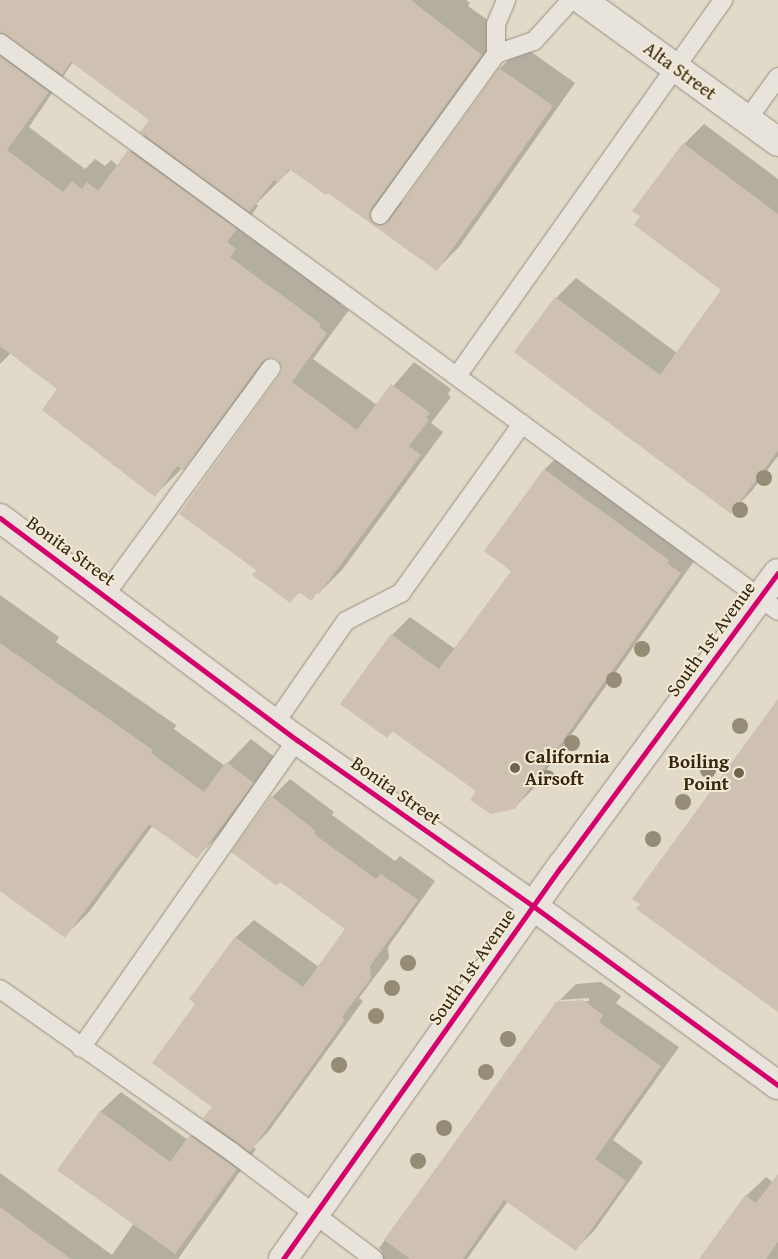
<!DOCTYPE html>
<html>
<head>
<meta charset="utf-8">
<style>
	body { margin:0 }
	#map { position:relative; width:778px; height:1259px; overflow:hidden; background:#e2dac8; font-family:"Gentium Book Plus",serif }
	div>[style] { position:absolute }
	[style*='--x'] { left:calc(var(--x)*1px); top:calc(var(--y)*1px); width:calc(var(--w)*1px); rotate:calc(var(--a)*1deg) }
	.shadow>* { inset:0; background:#0003 }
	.building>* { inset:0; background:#cec1b1 }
	.roads { filter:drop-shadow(0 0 1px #958f82) drop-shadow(0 0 1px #958f82) }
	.service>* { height:18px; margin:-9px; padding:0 9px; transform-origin:9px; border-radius:9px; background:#e8e4dc }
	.minor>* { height:28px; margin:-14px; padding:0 14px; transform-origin:14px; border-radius:14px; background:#e8e4dc }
	.tertiary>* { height:28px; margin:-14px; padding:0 14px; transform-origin:14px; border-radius:14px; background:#e8e4dc }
	.cycleway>* { height:5px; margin:-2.5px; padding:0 2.5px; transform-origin:2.5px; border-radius:2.5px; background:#d6006c }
	.trees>* { width:16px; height:16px; margin:-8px; border-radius:50%; background:#948c74 }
	.dots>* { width:14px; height:14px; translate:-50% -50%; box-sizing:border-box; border:2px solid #f3ead5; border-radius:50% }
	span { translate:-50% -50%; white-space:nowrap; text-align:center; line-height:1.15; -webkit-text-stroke:4px #f3ead5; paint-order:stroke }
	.street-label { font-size:19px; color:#36260e }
	.poi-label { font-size:19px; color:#36260e; font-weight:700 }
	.left { translate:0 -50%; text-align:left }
	.right { translate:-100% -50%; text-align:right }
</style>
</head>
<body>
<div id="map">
	<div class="shadow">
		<div style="clip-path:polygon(evenodd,0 0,466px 0,470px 3px,468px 6px,504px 32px,397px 202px,404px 202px,500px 68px,523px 46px,575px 83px,459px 247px,436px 270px,328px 192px,291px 169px,256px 204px,258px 206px,249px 218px,343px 301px,340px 304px,349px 310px,313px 359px,377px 405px,414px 362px,451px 389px,448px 394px,451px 397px,431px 423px,443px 432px,342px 570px,319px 593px,300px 592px,290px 601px,258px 570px,283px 369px,279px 359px,271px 356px,206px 445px,155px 495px,59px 389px,11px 353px,0 364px,0 0,73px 62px,151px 120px,145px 134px,118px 166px,111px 160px,105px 166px,95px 159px,85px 169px,29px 127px,73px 62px)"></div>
		<div style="clip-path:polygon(704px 124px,778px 179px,778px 456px,751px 492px,731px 512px,516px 352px,556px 298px,576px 278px,677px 353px,723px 290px,634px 210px,684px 144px)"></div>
		<div style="clip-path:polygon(563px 451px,699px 554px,533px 789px,514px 808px,478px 791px,394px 730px,387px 737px,392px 635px,410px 617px,455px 649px,513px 570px,486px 551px,545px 469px)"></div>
		<div style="clip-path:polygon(0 595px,59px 637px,56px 642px,176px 725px,174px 729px,225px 766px,251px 739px,277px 759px,221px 833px,197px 857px,153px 825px,89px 912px,65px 936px,0 889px)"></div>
		<div style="clip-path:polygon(290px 779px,334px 812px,332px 815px,395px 861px,400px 856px,435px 881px,388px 947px,389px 958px,359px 998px,363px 1001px,268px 1132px,253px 1147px,256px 1149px,178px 1259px,0 1259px,0 1173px,112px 1255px,134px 1223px,59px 1169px,101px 1111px,121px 1092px,188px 1140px,207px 1120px,213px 1106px,197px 1003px,235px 938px,254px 920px,319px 967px,347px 929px,272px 797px)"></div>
		<div style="clip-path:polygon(evenodd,601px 982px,621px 996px,616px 1003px,679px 1047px,613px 1140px,643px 1162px,594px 1231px,575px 1250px,508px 1201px,467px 1259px,364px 1259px,375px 1248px,384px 1253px,379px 1248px,557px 1003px,576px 984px,601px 982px,589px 998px,589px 1001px,560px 1003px,560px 1000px,589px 998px)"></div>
		<div style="clip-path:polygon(766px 1177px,775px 1184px,778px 1181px,778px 1259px,702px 1259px,746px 1196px)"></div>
	</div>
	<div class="building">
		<div style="clip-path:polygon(0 0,411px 0,482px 55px,371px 209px,370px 219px,378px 225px,389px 221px,499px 68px,553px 106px,437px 271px,328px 193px,326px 195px,289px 169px,278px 183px,274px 180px,249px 212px,140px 132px,149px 120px,71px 62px,62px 75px,0 33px)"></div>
		<div style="clip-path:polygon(0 56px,49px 92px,7px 150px,63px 192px,72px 181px,82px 189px,87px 182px,98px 191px,128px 150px,237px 229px,227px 242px,236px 249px,230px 257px,321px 324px,319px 327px,327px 333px,292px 382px,357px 430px,391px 384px,430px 413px,426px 418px,429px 420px,409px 446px,421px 455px,319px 594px,317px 593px,311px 601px,299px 592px,290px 603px,252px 575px,256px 570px,179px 514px,280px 374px,282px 369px,278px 360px,272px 357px,262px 362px,184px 470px,177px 466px,155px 497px,42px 410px,57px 389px,0 346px)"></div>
		<div style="clip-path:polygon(683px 143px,778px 214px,778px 451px,731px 514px,514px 352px,555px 297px,660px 375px,721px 290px,634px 225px,640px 216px,632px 211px)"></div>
		<div style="clip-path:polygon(544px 469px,669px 560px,667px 563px,681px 573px,515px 809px,491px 814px,470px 800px,476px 791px,392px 731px,387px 738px,340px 704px,391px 634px,439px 669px,511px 571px,484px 551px)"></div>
		<div style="clip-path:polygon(0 643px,153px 750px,151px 753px,204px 792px,226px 762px,254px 783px,197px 859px,149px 824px,65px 938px,0 891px)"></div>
		<div style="clip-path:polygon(778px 699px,778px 1012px,636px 909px,640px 904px,632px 899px)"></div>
		<div style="clip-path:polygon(271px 796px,316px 831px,314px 834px,376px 879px,381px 874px,418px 900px,370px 966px,371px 978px,342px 1017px,345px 1020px,250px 1152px,203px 1118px,212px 1107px,152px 1063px,195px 1004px,189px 999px,235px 937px,303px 987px,345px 929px,280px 882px,277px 886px,231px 852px)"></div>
		<div style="clip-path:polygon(583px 1000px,603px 1015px,599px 1022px,661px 1066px,595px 1159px,626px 1181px,576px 1251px,504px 1200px,463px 1259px,410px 1259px,384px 1240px,556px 1002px)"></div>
		<div style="clip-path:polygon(100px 1111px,170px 1162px,190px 1135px,237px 1169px,175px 1254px,57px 1170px)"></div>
		<div style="clip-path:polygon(778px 1174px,778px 1242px,766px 1259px,699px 1259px,745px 1195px,756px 1203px)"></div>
		<div style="clip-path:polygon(0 1207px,71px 1259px,0 1259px)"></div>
	</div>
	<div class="roads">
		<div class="service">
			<div style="--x:0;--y:43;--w:963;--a:36.13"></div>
			<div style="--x:496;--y:54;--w:40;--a:-18.9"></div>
			<div style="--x:534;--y:41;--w:55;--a:-47.9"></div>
			<div style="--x:747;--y:120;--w:53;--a:-54.2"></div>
			<div style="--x:380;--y:215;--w:198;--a:-54.2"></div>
			<div style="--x:496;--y:54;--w:30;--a:-90"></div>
			<div style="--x:496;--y:24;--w:26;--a:-67"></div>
			<div style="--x:457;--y:376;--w:461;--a:-54.7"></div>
			<div style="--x:105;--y:595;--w:281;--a:-53.8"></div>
			<div style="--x:275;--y:723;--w:124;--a:-55.2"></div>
			<div style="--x:346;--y:621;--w:62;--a:-27"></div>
			<div style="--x:401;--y:593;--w:208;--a:-54.4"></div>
			<div style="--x:0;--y:989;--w:284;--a:35.1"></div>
			<div style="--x:232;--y:1152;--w:178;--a:37"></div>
			<div style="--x:81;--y:1048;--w:376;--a:-55"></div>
		</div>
		<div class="minor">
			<div style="--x:582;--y:0;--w:242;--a:35.9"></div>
			<div style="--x:0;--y:518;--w:371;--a:36.8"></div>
			<div style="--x:297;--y:740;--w:289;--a:35.1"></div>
			<div style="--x:533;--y:906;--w:303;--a:36.2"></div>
		</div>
		<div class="tertiary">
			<div style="--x:283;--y:1259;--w:481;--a:-54.7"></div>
			<div style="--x:561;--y:867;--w:365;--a:-53.6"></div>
		</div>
	</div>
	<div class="cycleway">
		<div style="--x:0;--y:518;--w:371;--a:36.8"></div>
		<div style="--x:297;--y:740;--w:289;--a:35.1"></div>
		<div style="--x:533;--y:906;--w:303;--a:36.2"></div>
		<div style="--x:283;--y:1259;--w:481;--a:-54.7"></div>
		<div style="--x:561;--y:867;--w:365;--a:-53.6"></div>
	</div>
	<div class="trees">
		<div style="left:764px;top:478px"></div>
		<div style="left:740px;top:510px"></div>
		<div style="left:642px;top:649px"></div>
		<div style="left:614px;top:680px"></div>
		<div style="left:740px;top:726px"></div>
		<div style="left:572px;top:743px"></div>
		<div style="left:708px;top:770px"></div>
		<div style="left:547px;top:778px"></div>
		<div style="left:683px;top:802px"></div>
		<div style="left:653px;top:839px"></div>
		<div style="left:408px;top:963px"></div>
		<div style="left:392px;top:988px"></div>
		<div style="left:376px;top:1016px"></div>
		<div style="left:508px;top:1039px"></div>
		<div style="left:339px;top:1065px"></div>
		<div style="left:486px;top:1072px"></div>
		<div style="left:444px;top:1128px"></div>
		<div style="left:418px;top:1161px"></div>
	</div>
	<div class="dots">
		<div style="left:515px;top:768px;background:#72654f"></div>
		<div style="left:739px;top:773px;background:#72654f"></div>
	</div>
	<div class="street-label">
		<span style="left:680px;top:71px;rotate:36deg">Alta Street</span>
		<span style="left:71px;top:551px;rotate:36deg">Bonita Street</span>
		<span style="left:711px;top:639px;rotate:-54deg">South 1st Avenue</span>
		<span style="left:396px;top:791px;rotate:35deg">Bonita Street</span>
		<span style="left:472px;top:967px;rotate:-55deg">South 1st Avenue</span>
	</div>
	<div class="poi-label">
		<span class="left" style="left:525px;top:768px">California<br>Airsoft</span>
		<span class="right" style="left:729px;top:773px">Boiling<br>Point</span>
	</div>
</div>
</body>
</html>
